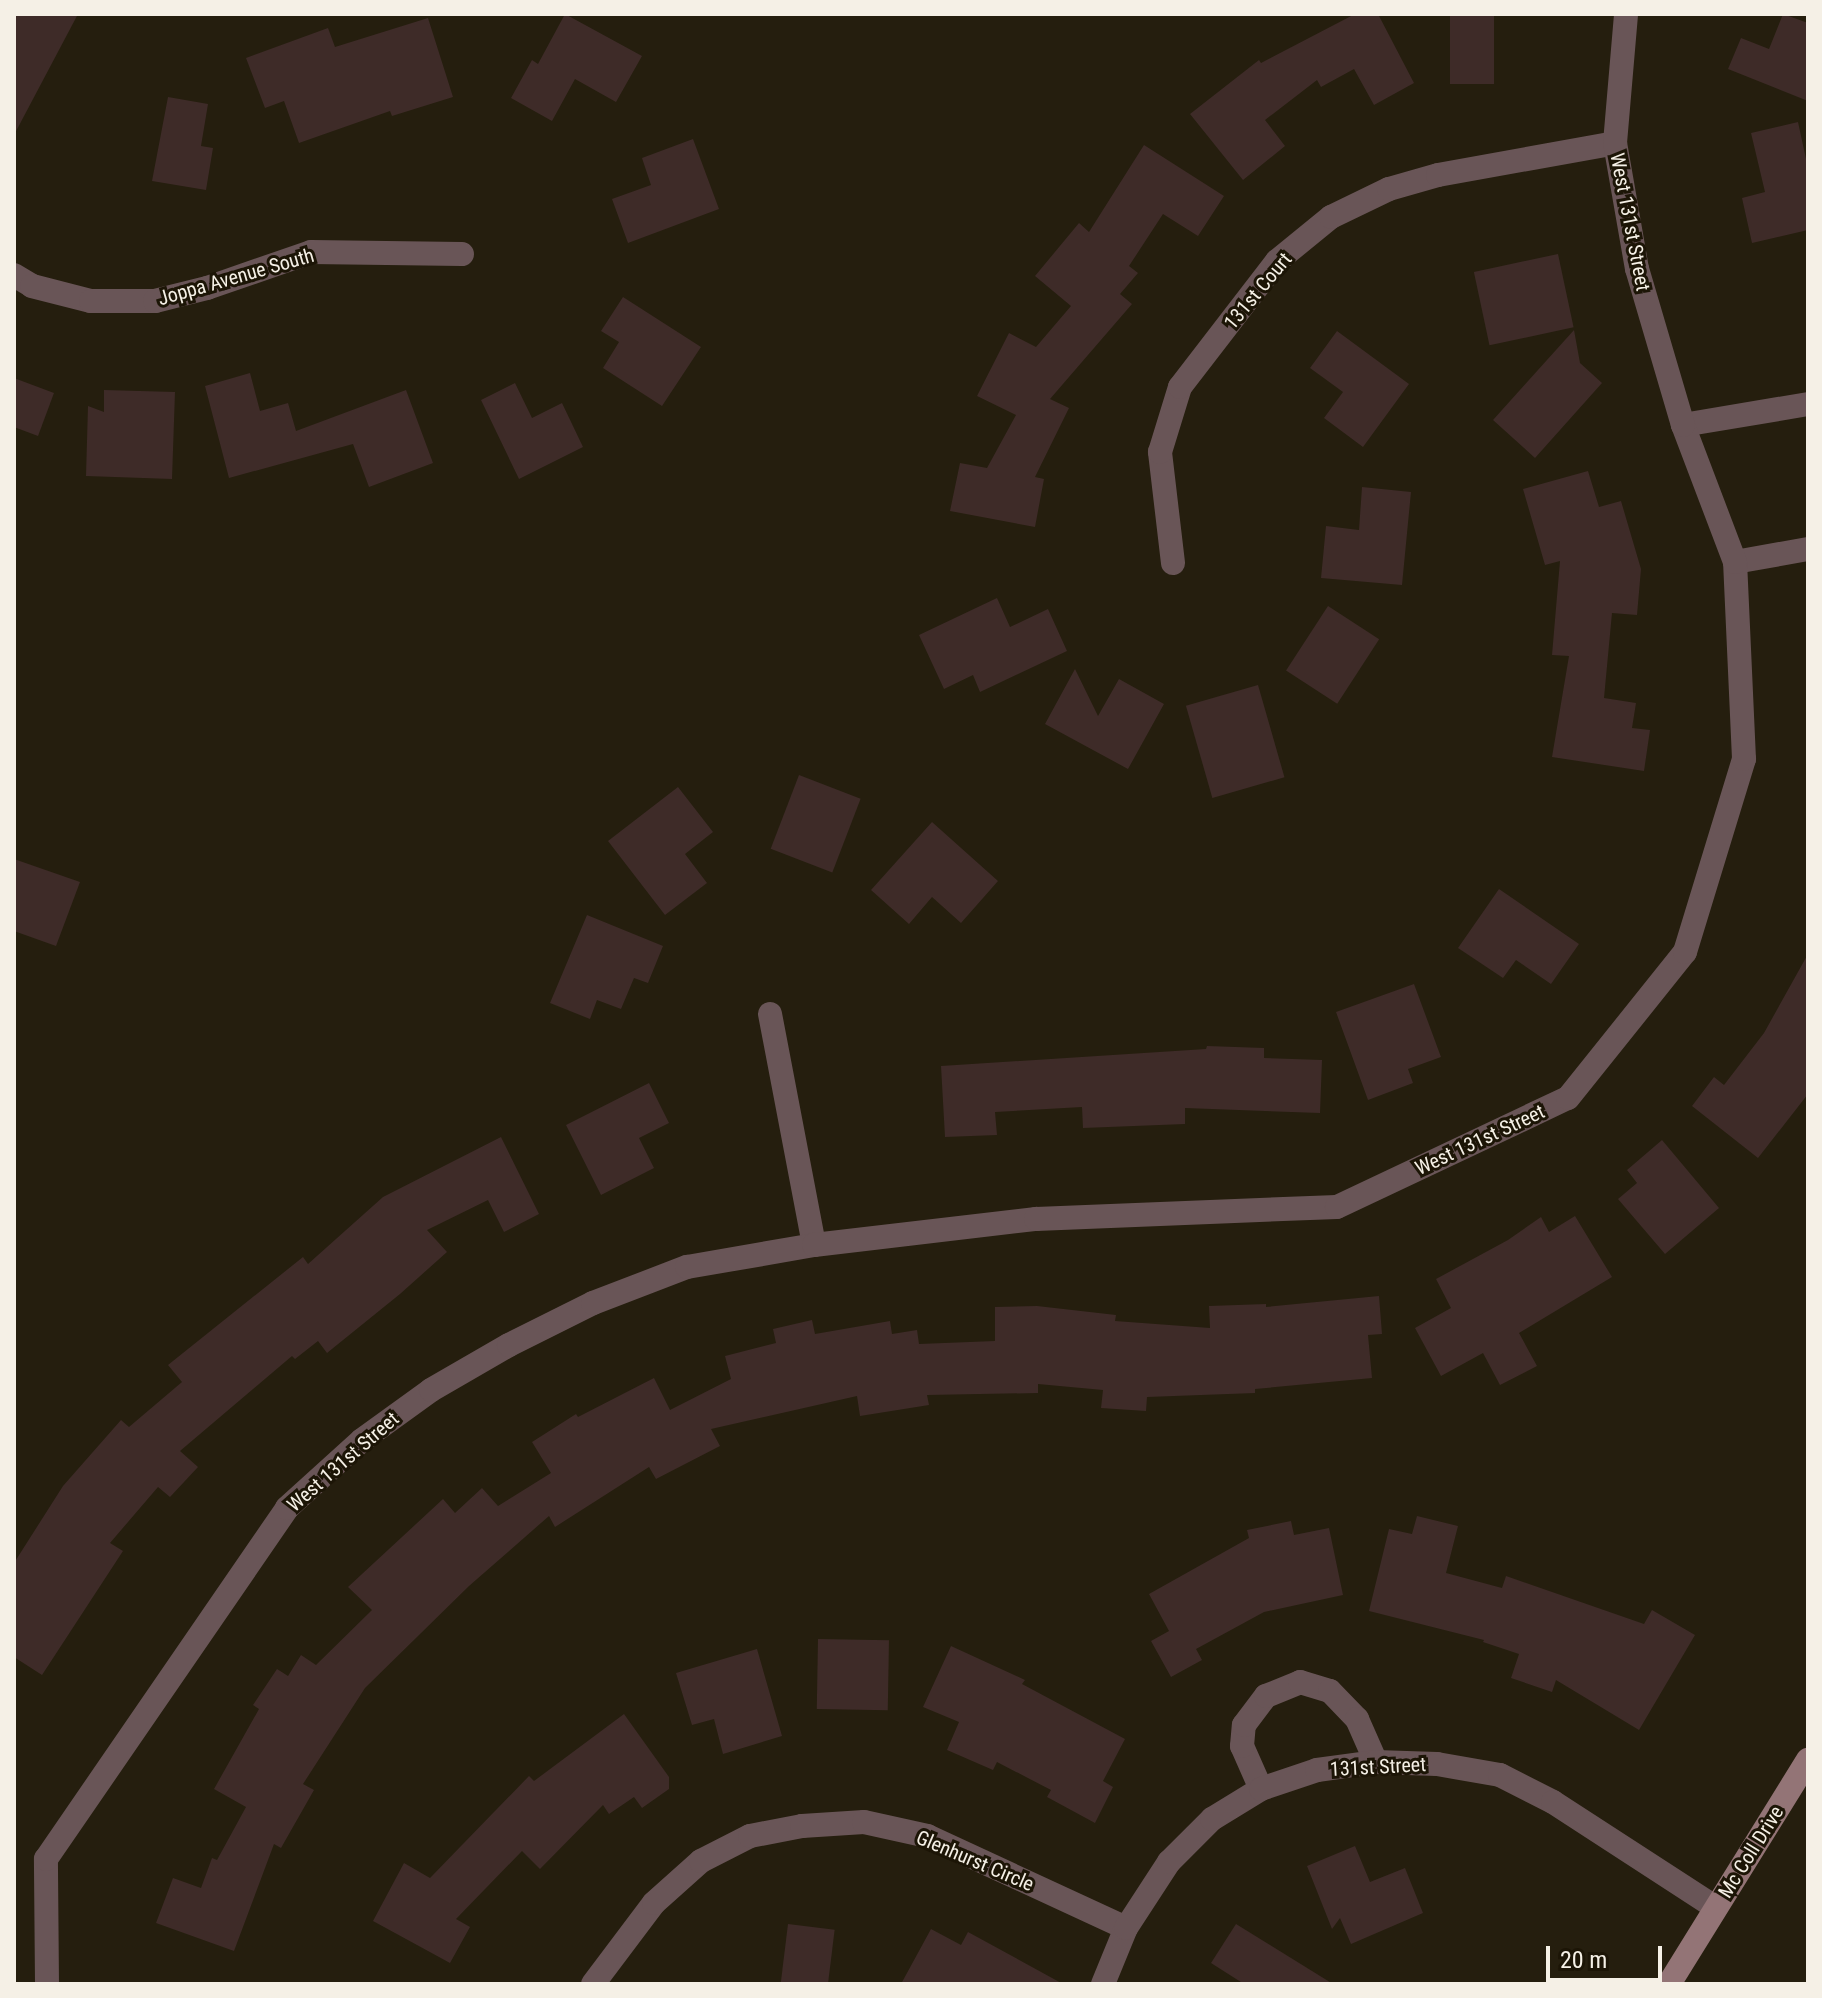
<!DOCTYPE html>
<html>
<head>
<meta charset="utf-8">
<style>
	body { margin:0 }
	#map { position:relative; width:1822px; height:1998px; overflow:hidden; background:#251e0e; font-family:"Roboto Condensed",sans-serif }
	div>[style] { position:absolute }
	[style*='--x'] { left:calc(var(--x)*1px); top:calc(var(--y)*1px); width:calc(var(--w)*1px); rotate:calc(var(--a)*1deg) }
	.building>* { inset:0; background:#3e2b28; transform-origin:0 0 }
	.street>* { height:24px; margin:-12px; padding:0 12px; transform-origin:12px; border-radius:12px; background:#695557 }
	.secondary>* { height:24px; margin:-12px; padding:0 12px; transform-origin:12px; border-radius:12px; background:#937476 }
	span { translate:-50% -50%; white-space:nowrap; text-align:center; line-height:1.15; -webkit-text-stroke:6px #1c1506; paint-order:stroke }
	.street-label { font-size:20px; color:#f5f0e6 }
	.frame { position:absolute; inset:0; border:16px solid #f5f0e6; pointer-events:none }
	.scale { position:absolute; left:1546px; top:1946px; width:116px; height:36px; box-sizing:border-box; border:4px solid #f5f0e6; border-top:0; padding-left:10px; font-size:24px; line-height:28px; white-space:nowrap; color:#f5f0e6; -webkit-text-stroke:6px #1c1506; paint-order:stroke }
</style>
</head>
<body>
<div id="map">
	<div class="building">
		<div style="clip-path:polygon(14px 14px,78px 14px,14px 135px)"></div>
		<div style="clip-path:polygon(565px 14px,642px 56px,616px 102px,575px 79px,552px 121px,511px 98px,532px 60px,538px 64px)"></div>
		<div style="clip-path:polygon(1355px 14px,1378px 14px,1414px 83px,1374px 105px,1354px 69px,1321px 87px,1317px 80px,1265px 120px,1285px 146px,1243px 180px,1190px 114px,1259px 60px,1261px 63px)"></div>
		<div style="left:1450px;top:14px;width:44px;height:70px"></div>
		<div style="clip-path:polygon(1783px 14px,1808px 23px,1808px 101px,1728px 69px,1741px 38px,1769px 49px)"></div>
		<div style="clip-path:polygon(428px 18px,453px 97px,392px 116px,390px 111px,299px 143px,284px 101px,265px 108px,246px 58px,328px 28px,335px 47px)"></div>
		<div style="clip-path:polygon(168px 97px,208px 104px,201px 146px,213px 148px,206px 190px,152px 181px)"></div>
		<div style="clip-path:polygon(1798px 122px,1808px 168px,1808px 230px,1752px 243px,1742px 198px,1765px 192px,1751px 133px)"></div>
		<div style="clip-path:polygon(693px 139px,719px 209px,628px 243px,612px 199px,651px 185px,642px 158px)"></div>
		<div style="clip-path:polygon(1144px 145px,1224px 196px,1198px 236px,1163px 214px,1129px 266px,1138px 273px,1120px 294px,1132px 304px,1050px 399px,1069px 408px,1035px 477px,1044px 479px,1035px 527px,950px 511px,960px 463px,987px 468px,1016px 415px,977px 396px,1009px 333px,1036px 347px,1071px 306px,1035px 276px,1079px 223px,1089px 232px)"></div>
		<div style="left:1558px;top:254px;width:75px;height:86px;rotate:78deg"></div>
		<div style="clip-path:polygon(623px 297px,701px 347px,662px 406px,603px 368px,619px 342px,601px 331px)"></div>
		<div style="clip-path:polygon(1574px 330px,1580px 363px,1602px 383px,1535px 458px,1493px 420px)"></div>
		<div style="clip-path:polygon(1337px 331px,1409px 384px,1363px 447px,1324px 418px,1343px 392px,1310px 368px)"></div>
		<div style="clip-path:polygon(250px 373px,260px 411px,288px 403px,296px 431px,406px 390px,433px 463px,369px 487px,353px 444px,229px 478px,205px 386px)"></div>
		<div style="clip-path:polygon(14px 378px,54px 393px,38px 436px,14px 427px)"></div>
		<div style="clip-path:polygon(515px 383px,532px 418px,562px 403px,583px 447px,519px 479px,481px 400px)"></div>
		<div style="clip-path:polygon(104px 390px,175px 392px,172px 479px,86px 476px,88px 406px,104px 412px)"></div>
		<div style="clip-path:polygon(1588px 471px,1599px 507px,1621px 501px,1641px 569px,1637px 615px,1612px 613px,1604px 698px,1636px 703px,1632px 728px,1650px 730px,1644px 771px,1552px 757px,1569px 656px,1552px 655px,1560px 561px,1545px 565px,1523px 489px)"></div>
		<div style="clip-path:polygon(1362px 487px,1411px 492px,1402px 585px,1321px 578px,1326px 526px,1359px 530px)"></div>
		<div style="clip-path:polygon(997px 598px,1010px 627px,1048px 609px,1067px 651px,980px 692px,973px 675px,944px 689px,919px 635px)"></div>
		<div style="left:1328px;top:606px;width:61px;height:77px;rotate:33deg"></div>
		<div style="clip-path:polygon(1075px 669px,1098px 716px,1119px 679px,1164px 704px,1128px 769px,1045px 724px)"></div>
		<div style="left:1258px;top:685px;width:96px;height:75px;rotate:74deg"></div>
		<div style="left:799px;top:775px;width:66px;height:79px;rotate:21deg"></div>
		<div style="clip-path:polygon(678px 787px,713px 832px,685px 854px,707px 883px,665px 915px,608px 841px)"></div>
		<div style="clip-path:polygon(932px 822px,998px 881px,961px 923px,932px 897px,909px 924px,871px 890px)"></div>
		<div style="clip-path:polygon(14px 859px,80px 882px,56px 946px,14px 931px)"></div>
		<div style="clip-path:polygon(1499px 889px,1579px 944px,1551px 984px,1516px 960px,1503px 978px,1458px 948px)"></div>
		<div style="clip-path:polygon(587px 915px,663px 946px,648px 983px,634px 978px,621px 1009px,597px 1000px,590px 1019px,550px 1003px)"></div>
		<div style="clip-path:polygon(1808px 954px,1808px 1094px,1758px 1158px,1692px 1106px,1714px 1077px,1724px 1085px,1764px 1033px)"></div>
		<div style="clip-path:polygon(1414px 984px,1441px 1057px,1408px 1069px,1413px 1083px,1368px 1100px,1336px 1012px)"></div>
		<div style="clip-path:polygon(1207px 1046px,1264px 1048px,1264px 1058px,1322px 1060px,1320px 1113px,1185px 1108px,1185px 1124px,1083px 1128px,1082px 1107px,995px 1112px,997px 1135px,945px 1137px,941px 1066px,1206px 1049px)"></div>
		<div style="clip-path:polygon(649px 1083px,669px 1123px,639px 1138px,654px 1168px,601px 1195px,566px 1125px)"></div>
		<div style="clip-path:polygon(501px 1137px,539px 1214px,504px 1232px,488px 1200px,427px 1230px,447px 1252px,400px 1294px,327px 1353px,318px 1341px,295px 1359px,292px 1356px,180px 1451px,198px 1467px,170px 1497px,158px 1487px,110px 1543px,123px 1551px,42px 1675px,14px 1657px,14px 1563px,63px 1486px,121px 1420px,129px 1427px,182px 1382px,168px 1365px,303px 1257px,308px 1264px,383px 1197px)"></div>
		<div style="clip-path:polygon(1662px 1140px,1719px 1208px,1665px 1254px,1618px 1199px,1637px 1183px,1627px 1170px)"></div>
		<div style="clip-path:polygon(1575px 1216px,1612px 1277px,1519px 1333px,1537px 1366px,1500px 1385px,1483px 1353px,1441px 1376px,1415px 1328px,1451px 1308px,1436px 1279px,1508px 1240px,1541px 1217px,1549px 1232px)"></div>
		<div style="clip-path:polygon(1379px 1296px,1382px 1334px,1368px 1335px,1372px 1378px,1255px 1389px,1255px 1393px,1147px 1397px,1146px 1411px,1101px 1408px,1103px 1390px,1038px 1384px,1038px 1393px,927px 1395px,929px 1405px,860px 1416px,857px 1396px,711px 1429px,720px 1446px,656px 1479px,649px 1467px,555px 1527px,549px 1516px,469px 1586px,365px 1688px,303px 1784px,314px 1790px,281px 1848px,274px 1844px,234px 1951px,156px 1923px,173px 1878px,201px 1888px,212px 1858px,217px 1860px,246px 1807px,214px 1789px,259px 1709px,253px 1705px,277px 1669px,288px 1676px,301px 1655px,316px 1665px,372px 1610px,348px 1587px,443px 1499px,455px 1513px,482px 1488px,498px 1506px,551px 1473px,532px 1442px,576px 1414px,578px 1417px,654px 1378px,670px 1410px,731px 1379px,725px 1356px,776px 1343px,773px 1329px,812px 1320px,815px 1334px,890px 1321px,892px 1334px,917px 1330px,919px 1344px,995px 1341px,995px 1307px,1037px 1306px,1116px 1315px,1115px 1321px,1210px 1328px,1209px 1306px,1266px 1304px,1266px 1307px)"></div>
		<div style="clip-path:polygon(1417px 1516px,1458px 1526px,1446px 1573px,1502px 1588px,1506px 1576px,1644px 1624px,1652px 1610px,1695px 1635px,1639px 1730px,1556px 1680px,1552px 1692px,1511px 1678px,1519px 1654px,1483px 1642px,1484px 1640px,1369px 1611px,1389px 1529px,1412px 1534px)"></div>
		<div style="clip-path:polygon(1291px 1521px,1294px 1535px,1329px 1528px,1343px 1595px,1264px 1612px,1196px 1649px,1202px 1660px,1171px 1677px,1151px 1641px,1169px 1631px,1149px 1594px,1249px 1538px,1247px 1530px)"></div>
		<div style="left:818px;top:1639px;width:71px;height:70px;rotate:1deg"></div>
		<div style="clip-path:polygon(951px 1646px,1025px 1680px,1022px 1684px,1125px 1739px,1103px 1781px,1113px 1787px,1095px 1823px,1047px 1797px,1051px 1790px,997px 1762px,993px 1770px,947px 1750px,959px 1722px,923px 1707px)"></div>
		<div style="clip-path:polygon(757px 1649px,782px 1736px,723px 1754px,714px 1719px,692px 1725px,676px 1673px)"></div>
		<div style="clip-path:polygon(624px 1714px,669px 1777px,669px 1789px,642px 1808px,634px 1797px,609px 1814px,603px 1805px,540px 1869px,522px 1851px,456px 1919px,470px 1927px,450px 1963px,373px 1921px,404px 1863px,430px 1878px,529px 1776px,534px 1781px)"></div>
		<div style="clip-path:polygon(1355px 1846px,1370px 1882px,1405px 1868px,1423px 1913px,1351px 1944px,1340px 1918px,1332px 1929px,1307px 1866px)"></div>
		<div style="left:788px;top:1924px;width:47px;height:61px;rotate:7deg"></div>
		<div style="clip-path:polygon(1236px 1924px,1333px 1984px,1244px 1984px,1211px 1963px)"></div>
		<div style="clip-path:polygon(931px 1929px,961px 1945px,968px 1932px,1063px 1984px,901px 1984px)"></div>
	</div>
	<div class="street">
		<div style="--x:14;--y:275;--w:21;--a:31"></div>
		<div style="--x:32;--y:286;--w:61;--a:14.3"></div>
		<div style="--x:91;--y:301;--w:64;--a:0"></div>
		<div style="--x:155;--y:301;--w:54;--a:-14"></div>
		<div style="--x:207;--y:288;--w:110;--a:-19.1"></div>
		<div style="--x:311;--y:252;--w:151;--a:0.8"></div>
		<div style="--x:1683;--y:425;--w:127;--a:-9.5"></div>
		<div style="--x:1735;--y:562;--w:74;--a:-10.1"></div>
		<div style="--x:1173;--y:563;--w:112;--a:-96.7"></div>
		<div style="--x:1160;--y:452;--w:68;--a:-72.9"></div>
		<div style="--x:1180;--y:387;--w:159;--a:-52.4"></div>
		<div style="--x:1277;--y:261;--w:70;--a:-39.2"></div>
		<div style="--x:1331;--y:217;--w:64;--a:-25.8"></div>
		<div style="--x:1389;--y:189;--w:51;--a:-15.9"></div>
		<div style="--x:1438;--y:175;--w:180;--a:-10.2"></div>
		<div style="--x:770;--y:1014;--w:235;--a:79.2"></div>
		<div style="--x:1261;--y:1789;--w:47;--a:-113.8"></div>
		<div style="--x:1242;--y:1746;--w:21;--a:-85"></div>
		<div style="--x:1244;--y:1725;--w:36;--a:-53"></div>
		<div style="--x:1266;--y:1696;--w:37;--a:-22"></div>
		<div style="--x:1300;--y:1682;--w:31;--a:17"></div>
		<div style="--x:1330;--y:1691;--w:39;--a:46"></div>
		<div style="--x:1357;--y:1719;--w:47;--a:66.2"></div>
		<div style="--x:47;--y:1984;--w:125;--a:-90.5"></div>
		<div style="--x:46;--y:1859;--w:426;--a:-55.5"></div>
		<div style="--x:287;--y:1508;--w:101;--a:-42.2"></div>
		<div style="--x:362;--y:1440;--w:85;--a:-35.9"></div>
		<div style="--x:431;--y:1390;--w:90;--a:-30"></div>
		<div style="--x:509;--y:1345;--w:94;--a:-26.6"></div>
		<div style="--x:593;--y:1303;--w:101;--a:-21"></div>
		<div style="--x:687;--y:1267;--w:129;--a:-9.8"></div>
		<div style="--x:814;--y:1245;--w:224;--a:-6.7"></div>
		<div style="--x:1036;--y:1219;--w:301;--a:-2.3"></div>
		<div style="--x:1337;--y:1207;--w:255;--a:-25.3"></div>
		<div style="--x:1568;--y:1098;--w:187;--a:-51.3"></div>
		<div style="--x:1685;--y:952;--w:202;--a:-73"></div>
		<div style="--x:1744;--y:759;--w:197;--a:-92.6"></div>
		<div style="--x:1735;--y:562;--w:147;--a:-110.8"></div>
		<div style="--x:1683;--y:425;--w:163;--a:-106.4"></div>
		<div style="--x:1637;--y:269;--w:128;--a:-99.9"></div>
		<div style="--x:1615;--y:143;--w:129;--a:-85.1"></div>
		<div style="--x:593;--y:1984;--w:101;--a:-53"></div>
		<div style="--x:654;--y:1903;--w:63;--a:-41.8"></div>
		<div style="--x:701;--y:1861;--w:55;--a:-27"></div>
		<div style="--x:750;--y:1836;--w:53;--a:-10.9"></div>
		<div style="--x:802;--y:1826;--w:62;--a:-3.7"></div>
		<div style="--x:864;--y:1822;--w:65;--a:12.5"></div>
		<div style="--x:927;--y:1836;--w:219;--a:24.8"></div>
		<div style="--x:1103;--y:1984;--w:61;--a:-67.7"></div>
		<div style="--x:1126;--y:1928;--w:79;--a:-56.9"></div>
		<div style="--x:1169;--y:1862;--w:61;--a:-45"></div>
		<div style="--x:1212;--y:1819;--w:57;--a:-31.5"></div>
		<div style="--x:1261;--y:1789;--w:59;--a:-18.7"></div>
		<div style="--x:1317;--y:1770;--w:60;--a:-7.7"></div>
		<div style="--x:1376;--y:1762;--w:61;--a:1.9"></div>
		<div style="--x:1437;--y:1764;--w:64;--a:9.9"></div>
		<div style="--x:1500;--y:1775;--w:59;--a:27"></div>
		<div style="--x:1553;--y:1802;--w:194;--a:33"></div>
	</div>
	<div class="secondary">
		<div style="--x:1669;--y:1984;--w:264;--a:-58.2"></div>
	</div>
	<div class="street-label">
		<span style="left:1630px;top:222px;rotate:79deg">West 131st Street</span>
		<span style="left:236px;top:277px;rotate:-16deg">Joppa Avenue South</span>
		<span style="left:1258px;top:291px;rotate:-50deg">131st Court</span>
		<span style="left:1480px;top:1140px;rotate:-25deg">West 131st Street</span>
		<span style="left:343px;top:1462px;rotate:-41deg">West 131st Street</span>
		<span style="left:1378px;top:1767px;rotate:-3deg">131st Street</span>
		<span style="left:1751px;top:1852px;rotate:-58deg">Mc Coll Drive</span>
		<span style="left:975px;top:1861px;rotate:23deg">Glenhurst Circle</span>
	</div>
	<div class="frame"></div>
	<div class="scale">20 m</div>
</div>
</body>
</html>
